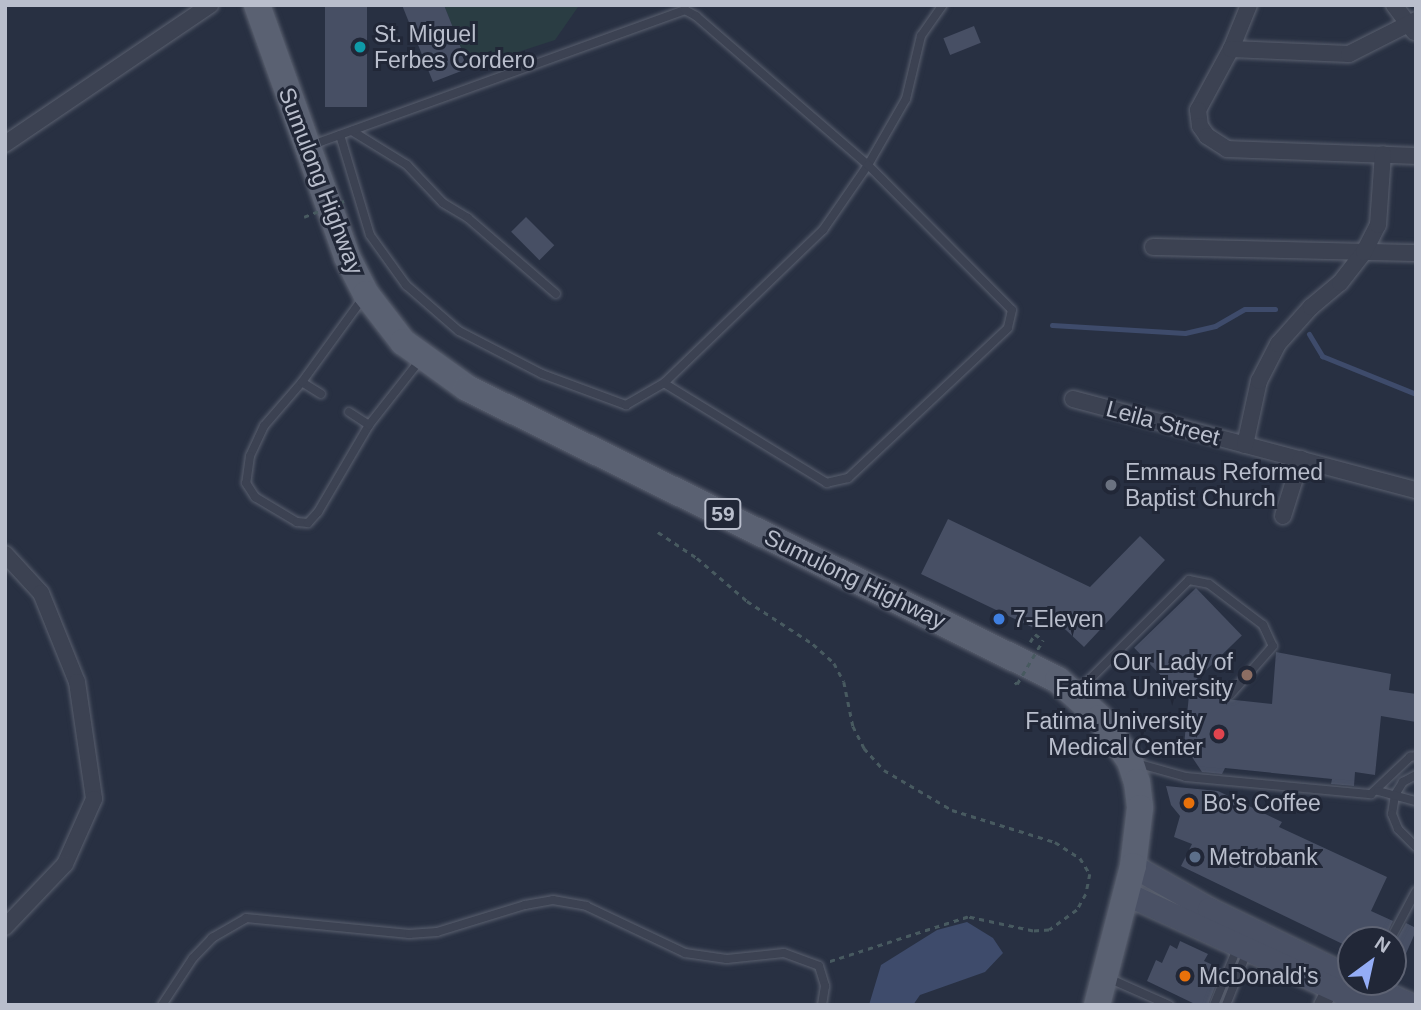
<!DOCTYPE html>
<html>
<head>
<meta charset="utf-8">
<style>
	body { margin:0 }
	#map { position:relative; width:1421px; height:1010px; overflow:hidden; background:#283042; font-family:Arial,sans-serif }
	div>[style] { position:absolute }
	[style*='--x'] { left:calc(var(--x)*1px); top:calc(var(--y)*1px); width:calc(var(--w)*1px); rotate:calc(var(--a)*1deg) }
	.green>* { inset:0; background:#2a3d43 }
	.water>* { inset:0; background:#3e4b6b }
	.stream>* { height:5px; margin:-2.5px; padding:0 2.5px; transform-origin:2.5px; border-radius:2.5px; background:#3e4b6b }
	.building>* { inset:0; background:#474f64; transform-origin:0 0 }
	.path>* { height:2.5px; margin-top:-1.25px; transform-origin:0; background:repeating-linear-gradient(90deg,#485a60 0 5px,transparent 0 10px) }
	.roads { filter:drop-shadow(0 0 2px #5a606f) drop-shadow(0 0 2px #5a606f) }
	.lane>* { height:8px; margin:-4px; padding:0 4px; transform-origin:4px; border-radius:4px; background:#3c4252 }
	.street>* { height:16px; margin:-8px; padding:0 8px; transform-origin:8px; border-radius:8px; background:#3c4252 }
	.secondary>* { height:23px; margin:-11.5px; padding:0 11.5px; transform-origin:11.5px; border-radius:11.5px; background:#4a5165 }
	.primary>* { height:26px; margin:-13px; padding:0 13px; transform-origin:13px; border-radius:13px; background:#5a6172 }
	.path-bridge>* { height:2.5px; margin-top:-1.25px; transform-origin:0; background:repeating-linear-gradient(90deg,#485a60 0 5px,transparent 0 10px) }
	.dots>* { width:19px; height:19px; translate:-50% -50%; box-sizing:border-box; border:4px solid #212737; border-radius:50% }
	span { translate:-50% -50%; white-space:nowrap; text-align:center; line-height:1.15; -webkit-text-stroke:6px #212737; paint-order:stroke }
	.shield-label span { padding:2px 5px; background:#212737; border:2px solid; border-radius:5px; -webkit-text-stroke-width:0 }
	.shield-label { font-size:21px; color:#b9becc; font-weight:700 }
	.poi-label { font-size:23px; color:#b9becc }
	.left { translate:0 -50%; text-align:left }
	.right { translate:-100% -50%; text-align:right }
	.street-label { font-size:23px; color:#b9becc }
	.frame { position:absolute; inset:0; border:7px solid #b9becc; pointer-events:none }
	.north { position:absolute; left:1337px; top:926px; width:70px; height:70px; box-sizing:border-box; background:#212737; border:2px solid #5e6373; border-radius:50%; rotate:33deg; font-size:19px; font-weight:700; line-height:28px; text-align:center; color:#b9becc }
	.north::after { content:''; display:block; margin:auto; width:24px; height:32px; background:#94adf6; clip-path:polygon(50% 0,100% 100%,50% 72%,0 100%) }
</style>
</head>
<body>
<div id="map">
	<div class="green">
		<div style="clip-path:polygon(444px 5px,577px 5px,578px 7px,555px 40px,469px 68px)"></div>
	</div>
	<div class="water">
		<div style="clip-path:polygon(967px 922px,993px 938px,1003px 953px,985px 972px,920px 995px,913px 1005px,869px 1005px,881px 965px,937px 930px)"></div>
	</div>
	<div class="stream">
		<div style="--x:1052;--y:325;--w:133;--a:3.4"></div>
		<div style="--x:1185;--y:333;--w:31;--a:-13"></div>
		<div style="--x:1215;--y:326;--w:34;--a:-30"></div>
		<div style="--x:1245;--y:309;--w:30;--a:0"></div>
		<div style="--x:1309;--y:334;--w:26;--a:59"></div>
		<div style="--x:1322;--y:356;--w:101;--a:22"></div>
	</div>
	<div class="building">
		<div style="left:325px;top:5px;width:42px;height:102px"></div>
		<div style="clip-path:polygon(402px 5px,444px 5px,469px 68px,433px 82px)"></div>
		<div style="left:974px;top:26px;width:18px;height:33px;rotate:68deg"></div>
		<div style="left:526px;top:217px;width:40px;height:21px;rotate:45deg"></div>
		<div style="clip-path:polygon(948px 519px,1090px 587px,1140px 536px,1165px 560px,1084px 647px,1049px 614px,1038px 630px,921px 574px)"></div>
		<div style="left:1196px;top:588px;width:66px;height:86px;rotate:46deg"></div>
		<div style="clip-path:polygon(1276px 652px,1391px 674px,1389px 690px,1416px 694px,1416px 722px,1381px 716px,1375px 775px,1355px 772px,1354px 786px,1331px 784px,1332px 779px,1225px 768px,1222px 774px,1202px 772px,1184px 745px,1189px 695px,1272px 704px)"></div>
		<div style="clip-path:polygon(1166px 786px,1218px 791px,1282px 822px,1279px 827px,1387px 877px,1371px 911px,1393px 921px,1384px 940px,1351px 940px,1351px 948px,1181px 866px,1192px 844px,1174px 837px,1180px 816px,1171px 805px)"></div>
		<div style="clip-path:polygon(1406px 923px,1416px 928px,1416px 931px,1404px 958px,1393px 953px,1393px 946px)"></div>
		<div style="clip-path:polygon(1180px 941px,1208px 954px,1204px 961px,1222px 969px,1208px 1005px,1197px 1005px,1147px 981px,1156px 960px,1162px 963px,1170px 945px,1177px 949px)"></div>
	</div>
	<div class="path">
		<div style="--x:658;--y:532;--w:47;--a:33.7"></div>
		<div style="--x:697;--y:558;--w:66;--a:40.7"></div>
		<div style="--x:747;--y:601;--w:79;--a:33.1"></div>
		<div style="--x:813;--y:644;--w:28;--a:42"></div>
		<div style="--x:834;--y:663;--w:21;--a:62"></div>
		<div style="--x:844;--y:682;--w:45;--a:78.4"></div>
		<div style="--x:853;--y:726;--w:25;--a:63"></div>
		<div style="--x:864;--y:748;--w:30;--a:48"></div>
		<div style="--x:884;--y:770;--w:79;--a:30.5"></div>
		<div style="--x:952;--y:810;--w:108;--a:17.3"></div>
		<div style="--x:1055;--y:842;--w:30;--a:33"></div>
		<div style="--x:1080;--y:858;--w:19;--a:58"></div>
		<div style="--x:1090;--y:874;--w:20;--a:101"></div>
		<div style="--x:1086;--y:894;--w:18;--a:119"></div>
		<div style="--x:1077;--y:910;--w:34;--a:144"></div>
		<div style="--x:1049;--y:930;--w:16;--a:176"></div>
		<div style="--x:1033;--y:931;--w:66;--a:-167.8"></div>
		<div style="--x:968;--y:917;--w:146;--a:162.1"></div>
		<div style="--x:1030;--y:642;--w:9;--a:-58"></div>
		<div style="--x:1035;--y:634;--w:10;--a:37"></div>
	</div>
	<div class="roads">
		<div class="lane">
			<div style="--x:352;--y:131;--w:65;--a:31.7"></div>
			<div style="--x:407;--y:165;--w:52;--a:46.5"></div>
			<div style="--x:443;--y:203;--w:29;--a:31"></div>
			<div style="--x:468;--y:218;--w:116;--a:40.8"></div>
			<div style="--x:340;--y:135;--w:104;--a:73.3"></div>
			<div style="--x:370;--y:235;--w:62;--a:54.2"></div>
			<div style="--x:406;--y:285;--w:70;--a:41"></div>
			<div style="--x:459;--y:331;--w:93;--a:27.4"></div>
			<div style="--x:542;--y:374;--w:90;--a:20.3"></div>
			<div style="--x:626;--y:405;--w:44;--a:-30.1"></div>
			<div style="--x:664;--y:383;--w:221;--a:-43.9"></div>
			<div style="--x:823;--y:230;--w:79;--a:-55.3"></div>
			<div style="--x:868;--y:165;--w:76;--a:-60.1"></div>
			<div style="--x:906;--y:99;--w:65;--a:-76.6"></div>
			<div style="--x:921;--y:36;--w:38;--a:-55"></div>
			<div style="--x:312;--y:145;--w:397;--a:-19.9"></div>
			<div style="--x:685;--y:10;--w:13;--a:29"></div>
			<div style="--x:696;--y:16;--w:228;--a:40.9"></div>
			<div style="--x:868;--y:165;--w:204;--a:45.2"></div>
			<div style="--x:1012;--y:310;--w:18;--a:103"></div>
			<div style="--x:1008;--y:328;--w:219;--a:136.8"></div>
			<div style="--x:848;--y:478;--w:22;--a:167"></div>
			<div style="--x:827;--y:483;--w:191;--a:-148.5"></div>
			<div style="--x:302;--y:382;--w:58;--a:130.8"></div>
			<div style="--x:264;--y:426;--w:33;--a:115"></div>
			<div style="--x:250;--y:456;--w:27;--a:98"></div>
			<div style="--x:246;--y:483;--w:17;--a:57"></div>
			<div style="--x:255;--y:497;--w:49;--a:30.8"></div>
			<div style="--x:297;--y:522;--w:11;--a:5"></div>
			<div style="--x:308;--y:523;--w:15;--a:-48"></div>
			<div style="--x:318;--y:512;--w:101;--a:-59.6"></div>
			<div style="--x:321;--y:394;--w:22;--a:-148"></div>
			<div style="--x:302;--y:382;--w:104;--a:-54"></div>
			<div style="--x:349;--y:412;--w:24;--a:33"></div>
			<div style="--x:369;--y:425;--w:84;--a:-51.8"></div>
			<div style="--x:1078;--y:691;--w:157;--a:-45"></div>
			<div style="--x:1189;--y:580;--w:20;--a:11"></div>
			<div style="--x:1209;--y:584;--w:68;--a:37.2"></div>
			<div style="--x:1263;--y:625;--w:23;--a:65"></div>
			<div style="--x:1273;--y:646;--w:65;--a:131.3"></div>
			<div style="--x:1136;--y:763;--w:52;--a:15.6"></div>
			<div style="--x:1186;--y:777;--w:186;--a:5.3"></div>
			<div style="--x:1371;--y:794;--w:54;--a:-43.5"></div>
			<div style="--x:1410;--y:757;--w:6;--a:-9"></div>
			<div style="--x:1416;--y:775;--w:15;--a:152"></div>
			<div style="--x:1403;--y:782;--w:15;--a:122"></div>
			<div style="--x:1395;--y:795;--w:19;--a:99"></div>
			<div style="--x:1392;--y:814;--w:16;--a:68"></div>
			<div style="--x:1398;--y:829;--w:25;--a:45"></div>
			<div style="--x:1378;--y:791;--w:39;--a:15"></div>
			<div style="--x:1390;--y:940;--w:55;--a:-62"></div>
			<div style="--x:1108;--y:978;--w:67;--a:23.9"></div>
			<div style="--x:162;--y:1005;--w:56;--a:-56.6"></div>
			<div style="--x:193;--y:958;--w:28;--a:-46"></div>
			<div style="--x:212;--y:938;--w:39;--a:-30"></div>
			<div style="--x:246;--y:918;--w:164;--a:5.6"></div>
			<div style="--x:409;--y:934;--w:28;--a:-4"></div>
			<div style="--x:437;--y:932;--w:92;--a:-17.1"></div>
			<div style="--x:525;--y:905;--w:28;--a:-10"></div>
			<div style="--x:553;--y:900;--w:34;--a:10"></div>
			<div style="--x:586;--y:906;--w:110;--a:25.4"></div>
			<div style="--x:685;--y:953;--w:42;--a:8.1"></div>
			<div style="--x:727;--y:959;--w:57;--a:-6"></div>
			<div style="--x:784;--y:953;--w:37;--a:20"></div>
			<div style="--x:819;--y:966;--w:21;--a:73"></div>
			<div style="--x:825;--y:986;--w:19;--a:99"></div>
			<div style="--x:1214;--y:1005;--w:64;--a:-67.9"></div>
			<div style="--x:1226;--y:1005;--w:57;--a:-68.4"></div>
		</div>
		<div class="street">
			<div style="--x:1249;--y:5;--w:48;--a:112.2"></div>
			<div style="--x:1231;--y:49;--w:69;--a:118.4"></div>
			<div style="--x:1198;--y:110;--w:16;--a:83"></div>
			<div style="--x:1200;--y:126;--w:12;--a:55"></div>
			<div style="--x:1207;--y:136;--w:24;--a:33"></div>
			<div style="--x:1227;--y:149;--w:189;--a:2.1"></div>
			<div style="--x:1394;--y:5;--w:34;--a:53"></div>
			<div style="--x:1231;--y:49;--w:118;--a:2.4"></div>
			<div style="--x:1349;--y:54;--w:75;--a:-26.9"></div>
			<div style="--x:5;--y:144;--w:248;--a:-34.1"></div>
			<div style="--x:1153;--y:247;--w:263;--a:1.3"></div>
			<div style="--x:1073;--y:399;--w:355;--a:14.9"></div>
			<div style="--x:1245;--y:445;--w:66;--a:-77.7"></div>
			<div style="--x:1259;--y:381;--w:42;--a:-62.8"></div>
			<div style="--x:1278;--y:344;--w:50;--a:-48.3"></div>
			<div style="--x:1311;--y:307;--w:38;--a:-40"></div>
			<div style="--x:1340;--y:283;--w:39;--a:-52"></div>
			<div style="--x:1364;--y:252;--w:30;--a:-63"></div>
			<div style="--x:1378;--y:225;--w:71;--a:-86"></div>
			<div style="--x:1283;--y:516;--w:60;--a:-72.5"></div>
			<div style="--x:5;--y:554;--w:53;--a:47.3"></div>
			<div style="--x:41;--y:593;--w:96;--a:68"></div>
			<div style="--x:77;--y:682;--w:118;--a:81.7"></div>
			<div style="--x:94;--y:799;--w:71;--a:114"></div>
			<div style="--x:65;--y:864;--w:87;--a:133.6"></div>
			<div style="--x:1322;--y:1005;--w:19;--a:-62"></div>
		</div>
		<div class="secondary">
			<div style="--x:1133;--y:866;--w:87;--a:29.5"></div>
			<div style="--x:1209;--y:909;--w:158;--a:25.9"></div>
			<div style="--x:1127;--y:894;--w:267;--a:24.6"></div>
			<div style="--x:1360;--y:982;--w:56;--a:24.3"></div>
		</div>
		<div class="primary">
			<div style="--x:257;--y:5;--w:268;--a:70.3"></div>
			<div style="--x:347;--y:257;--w:42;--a:62.8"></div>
			<div style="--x:366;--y:294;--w:61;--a:52.4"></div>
			<div style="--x:403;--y:342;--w:79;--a:35.7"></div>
			<div style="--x:467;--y:388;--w:659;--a:26.29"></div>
			<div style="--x:1058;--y:680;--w:57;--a:42.1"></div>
			<div style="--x:1100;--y:718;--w:52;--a:55.1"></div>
			<div style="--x:1130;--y:761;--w:22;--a:72"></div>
			<div style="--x:1137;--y:782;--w:26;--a:83"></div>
			<div style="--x:1140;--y:808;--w:58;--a:96.9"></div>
			<div style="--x:1133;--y:866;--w:144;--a:104.5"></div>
		</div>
	</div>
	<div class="path-bridge">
		<div style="--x:304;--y:217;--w:43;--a:-21.8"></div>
		<div style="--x:1015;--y:682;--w:3;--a:45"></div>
		<div style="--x:1017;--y:684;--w:51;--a:-59.4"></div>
	</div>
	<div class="dots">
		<div style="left:360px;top:47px;background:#0f9aa8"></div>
		<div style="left:1111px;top:485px;background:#6b7280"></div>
		<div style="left:999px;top:619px;background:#3f7fe0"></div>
		<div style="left:1247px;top:675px;background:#8d6e63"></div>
		<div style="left:1219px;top:734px;background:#e0444e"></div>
		<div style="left:1189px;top:803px;background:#e8710a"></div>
		<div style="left:1195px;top:857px;background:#5c6f8a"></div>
		<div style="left:1185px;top:976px;background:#e8710a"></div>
	</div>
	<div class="shield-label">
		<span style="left:723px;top:514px">59</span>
	</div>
	<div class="poi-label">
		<span class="left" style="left:374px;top:47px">St. Miguel<br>Ferbes Cordero</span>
		<span class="left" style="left:1125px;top:485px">Emmaus Reformed<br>Baptist Church</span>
		<span class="left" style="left:1013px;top:619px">7-Eleven</span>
		<span class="right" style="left:1233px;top:675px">Our Lady of<br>Fatima University</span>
		<span class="right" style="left:1203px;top:734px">Fatima University<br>Medical Center</span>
		<span class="left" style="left:1203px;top:803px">Bo's Coffee</span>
		<span class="left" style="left:1209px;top:857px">Metrobank</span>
		<span class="left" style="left:1199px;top:976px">McDonald's</span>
	</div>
	<div class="street-label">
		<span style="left:321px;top:181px;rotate:69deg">Sumulong Highway</span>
		<span style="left:1163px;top:423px;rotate:15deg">Leila Street</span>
		<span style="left:855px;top:579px;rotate:26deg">Sumulong Highway</span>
	</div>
	<div class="frame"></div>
	<div class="north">N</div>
</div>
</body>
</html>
